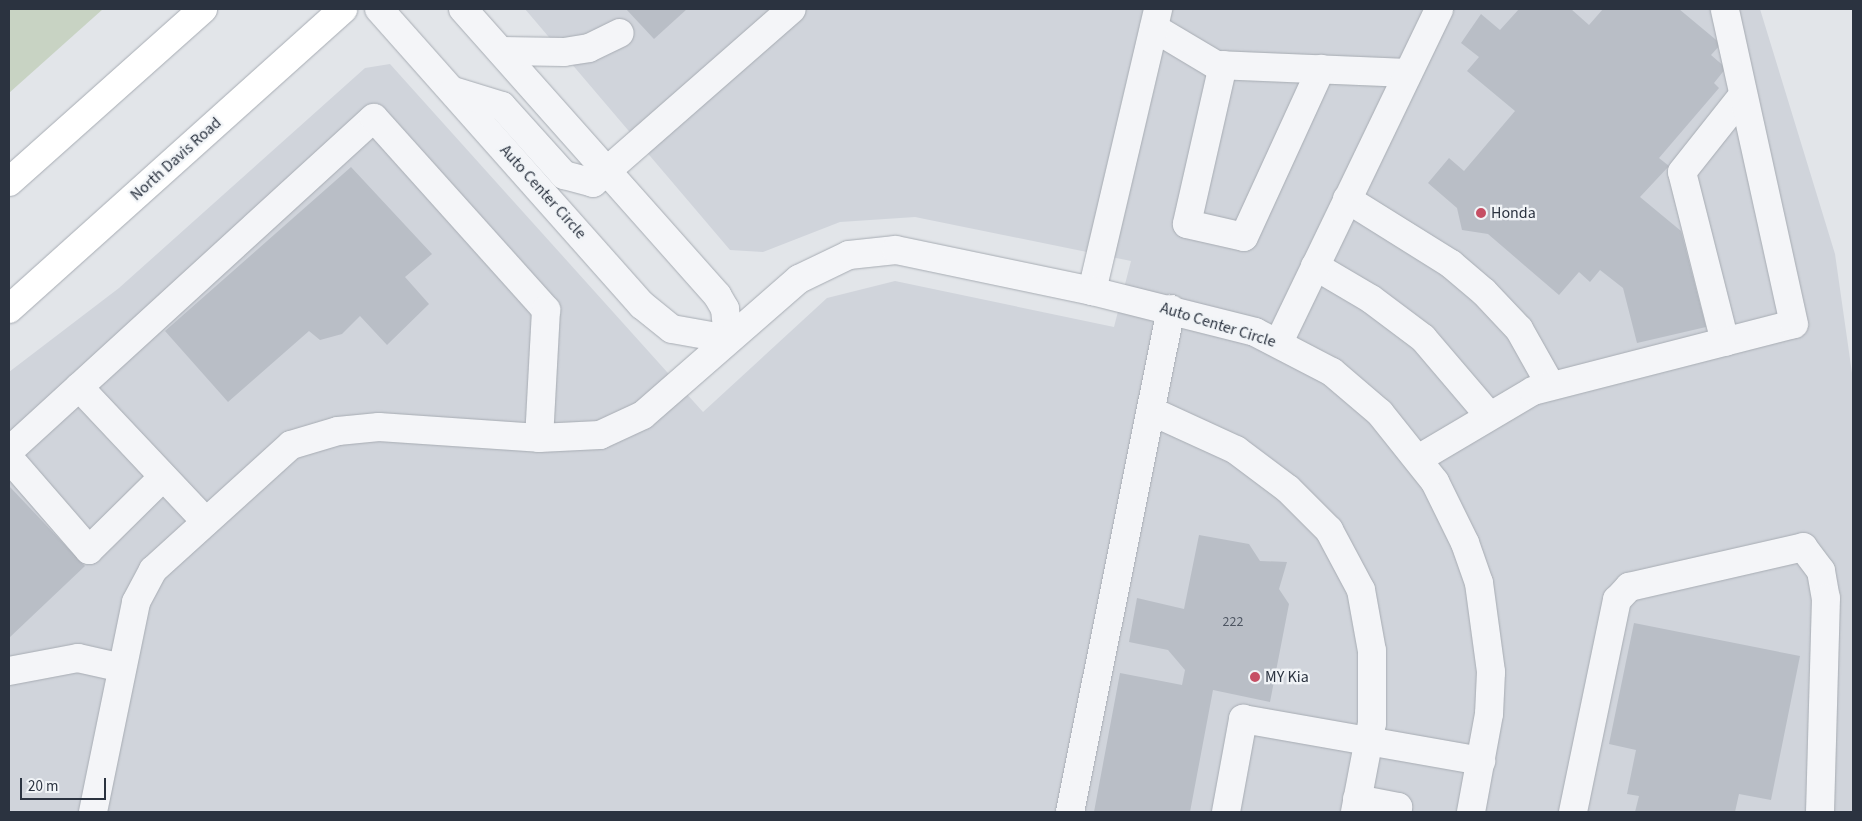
<!DOCTYPE html>
<html>
<head>
<meta charset="utf-8">
<style>
	body { margin:0 }
	#map { position:relative; width:1862px; height:821px; overflow:hidden; background:#e2e5e9; font-family:"Source Sans 3",sans-serif }
	div>[style] { position:absolute }
	[style*='--x'] { left:calc(var(--x)*1px); top:calc(var(--y)*1px); width:calc(var(--w)*1px); rotate:calc(var(--a)*1deg) }
	.built>* { inset:0; background:#d0d4db }
	.green>* { inset:0; background:#c8d3c3 }
	.building>* { inset:0; background:#b9bec6 }
	.roads { filter:drop-shadow(0 0 1px #a7acb3) drop-shadow(0 0 1px #a7acb3) }
	.minor>* { height:28px; margin:-14px; padding:0 14px; transform-origin:14px; border-radius:14px; background:#f4f5f8 }
	.major>* { height:28px; margin:-14px; padding:0 14px; transform-origin:14px; border-radius:14px; background:#fff }
	.dots>* { width:14px; height:14px; translate:-50% -50%; box-sizing:border-box; border:2px solid #f1f4f7; border-radius:50% }
	span { translate:-50% -50%; white-space:nowrap; text-align:center; line-height:1.15; -webkit-text-stroke:4.5px #f1f4f7; paint-order:stroke }
	.number-label { font-size:14px; color:#4e5662 }
	.number-label span { -webkit-text-stroke-width:0 }
	.street-label { font-size:16px; color:#2b3340 }
	.poi-label { font-size:16px; color:#2b3340 }
	.left { translate:0 -50%; text-align:left }
	.frame { position:absolute; inset:0; border:10px solid #2b3340; pointer-events:none }
	.scale { position:absolute; left:20px; top:778px; width:86px; height:22px; box-sizing:border-box; border:2px solid #2b3340; border-top:0; padding-left:6px; font-size:15px; line-height:18px; white-space:nowrap; color:#2b3340; -webkit-text-stroke:4px #f1f4f7; paint-order:stroke }
</style>
</head>
<body>
<div id="map">
	<div class="built">
		<div style="clip-path:polygon(525px 9px,1760px 9px,1835px 254px,1853px 380px,1853px 812px,9px 812px,9px 372px,119px 288px,365px 68px,390px 64px,703px 412px,827px 298px,895px 281px,1114px 327px,1131px 261px,915px 217px,840px 222px,763px 252px,730px 250px)"></div>
	</div>
	<div class="green">
		<div style="clip-path:polygon(9px 9px,103px 9px,9px 93px)"></div>
	</div>
	<div class="building">
		<div style="clip-path:polygon(626px 9px,687px 9px,654px 39px)"></div>
		<div style="clip-path:polygon(1519px 9px,1571px 9px,1589px 25px,1603px 9px,1679px 9px,1721px 44px,1711px 55px,1726px 68px,1714px 83px,1719px 88px,1659px 158px,1669px 166px,1640px 197px,1681px 231px,1706px 327px,1637px 343px,1623px 288px,1600px 270px,1590px 282px,1579px 272px,1559px 295px,1488px 234px,1462px 230px,1457px 208px,1428px 183px,1449px 158px,1464px 171px,1515px 111px,1467px 71px,1479px 57px,1461px 43px,1481px 14px,1500px 30px)"></div>
		<div style="clip-path:polygon(351px 167px,432px 254px,405px 277px,429px 304px,387px 345px,360px 316px,342px 334px,320px 340px,309px 331px,228px 402px,165px 331px)"></div>
		<div style="clip-path:polygon(9px 486px,85px 566px,9px 638px)"></div>
		<div style="clip-path:polygon(1199px 535px,1249px 544px,1260px 561px,1287px 562px,1279px 589px,1289px 604px,1270px 702px,1213px 690px,1190px 812px,1094px 812px,1120px 673px,1182px 685px,1185px 670px,1168px 650px,1129px 642px,1137px 598px,1184px 609px)"></div>
		<div style="clip-path:polygon(1634px 623px,1800px 656px,1771px 800px,1739px 794px,1735px 812px,1635px 812px,1639px 796px,1627px 794px,1636px 750px,1609px 744px)"></div>
	</div>
	<div class="roads">
		<div class="minor">
			<div style="--x:379;--y:9;--w:396;--a:48.4"></div>
			<div style="--x:642;--y:305;--w:38;--a:39"></div>
			<div style="--x:672;--y:329;--w:57;--a:10.1"></div>
			<div style="--x:463;--y:9;--w:383;--a:48.4"></div>
			<div style="--x:717;--y:295;--w:16;--a:60"></div>
			<div style="--x:725;--y:309;--w:30;--a:84"></div>
			<div style="--x:1154;--y:28;--w:72;--a:30.8"></div>
			<div style="--x:1216;--y:65;--w:192;--a:2.4"></div>
			<div style="--x:501;--y:51;--w:63;--a:0.9"></div>
			<div style="--x:564;--y:52;--w:25;--a:-9"></div>
			<div style="--x:589;--y:48;--w:34;--a:-26"></div>
			<div style="--x:1223;--y:65;--w:163;--a:102.8"></div>
			<div style="--x:1187;--y:224;--w:58;--a:12.8"></div>
			<div style="--x:1244;--y:237;--w:185;--a:-65.4"></div>
			<div style="--x:453;--y:91;--w:51;--a:17"></div>
			<div style="--x:502;--y:106;--w:93;--a:48.1"></div>
			<div style="--x:564;--y:175;--w:30;--a:15"></div>
			<div style="--x:593;--y:183;--w:264;--a:-41.2"></div>
			<div style="--x:1347;--y:199;--w:123;--a:32"></div>
			<div style="--x:1451;--y:264;--w:43;--a:40.3"></div>
			<div style="--x:1484;--y:292;--w:51;--a:46.6"></div>
			<div style="--x:1519;--y:329;--w:65;--a:60.7"></div>
			<div style="--x:1315;--y:266;--w:65;--a:30.5"></div>
			<div style="--x:1371;--y:299;--w:65;--a:36.9"></div>
			<div style="--x:1423;--y:338;--w:100;--a:49.5"></div>
			<div style="--x:1092;--y:291;--w:290;--a:-76.8"></div>
			<div style="--x:1279;--y:342;--w:369;--a:-64.3"></div>
			<div style="--x:1725;--y:342;--w:175;--a:-104.2"></div>
			<div style="--x:1682;--y:172;--w:98;--a:-51.6"></div>
			<div style="--x:79;--y:387;--w:185;--a:46.7"></div>
			<div style="--x:1151;--y:411;--w:94;--a:24.6"></div>
			<div style="--x:1236;--y:450;--w:65;--a:36.9"></div>
			<div style="--x:1288;--y:489;--w:58;--a:45"></div>
			<div style="--x:1329;--y:530;--w:68;--a:61.9"></div>
			<div style="--x:1361;--y:590;--w:62;--a:79.8"></div>
			<div style="--x:1372;--y:651;--w:72;--a:90"></div>
			<div style="--x:1372;--y:723;--w:91;--a:100.8"></div>
			<div style="--x:9;--y:451;--w:494;--a:-42.4"></div>
			<div style="--x:374;--y:118;--w:258;--a:48.1"></div>
			<div style="--x:546;--y:310;--w:128;--a:93.1"></div>
			<div style="--x:9;--y:458;--w:122;--a:49"></div>
			<div style="--x:89;--y:550;--w:104;--a:-44.6"></div>
			<div style="--x:1418;--y:459;--w:134;--a:-30.6"></div>
			<div style="--x:1533;--y:391;--w:269;--a:-14.4"></div>
			<div style="--x:1794;--y:324;--w:322;--a:-102.4"></div>
			<div style="--x:9;--y:671;--w:70;--a:-10.7"></div>
			<div style="--x:78;--y:658;--w:45;--a:12.8"></div>
			<div style="--x:1357;--y:799;--w:42;--a:11"></div>
			<div style="--x:1398;--y:807;--w:5;--a:101"></div>
			<div style="--x:93;--y:812;--w:214;--a:-78.4"></div>
			<div style="--x:136;--y:602;--w:36;--a:-62"></div>
			<div style="--x:153;--y:570;--w:186;--a:-42.2"></div>
			<div style="--x:291;--y:445;--w:49;--a:-16.6"></div>
			<div style="--x:338;--y:431;--w:41;--a:-5.6"></div>
			<div style="--x:379;--y:427;--w:160;--a:3.9"></div>
			<div style="--x:539;--y:438;--w:61;--a:-2.8"></div>
			<div style="--x:600;--y:435;--w:47;--a:-24.9"></div>
			<div style="--x:643;--y:415;--w:207;--a:-41.1"></div>
			<div style="--x:799;--y:279;--w:55;--a:-25.6"></div>
			<div style="--x:849;--y:255;--w:47;--a:-6.1"></div>
			<div style="--x:896;--y:250;--w:200;--a:11.8"></div>
			<div style="--x:1092;--y:291;--w:168;--a:14.1"></div>
			<div style="--x:1255;--y:332;--w:87;--a:27.5"></div>
			<div style="--x:1332;--y:372;--w:63;--a:40.5"></div>
			<div style="--x:1380;--y:413;--w:88;--a:51.4"></div>
			<div style="--x:1435;--y:482;--w:68;--a:63.8"></div>
			<div style="--x:1465;--y:543;--w:42;--a:70.7"></div>
			<div style="--x:1479;--y:583;--w:90;--a:82.3"></div>
			<div style="--x:1491;--y:672;--w:42;--a:92.7"></div>
			<div style="--x:1489;--y:714;--w:100;--a:100.4"></div>
			<div style="--x:1070;--y:812;--w:513;--a:-78.65"></div>
			<div style="--x:1226;--y:812;--w:95;--a:-79.6"></div>
			<div style="--x:1243;--y:719;--w:242;--a:10"></div>
			<div style="--x:1573;--y:812;--w:217;--a:-78.3"></div>
			<div style="--x:1617;--y:600;--w:18;--a:-47"></div>
			<div style="--x:1629;--y:587;--w:179;--a:-12.9"></div>
			<div style="--x:1803;--y:547;--w:30;--a:53"></div>
			<div style="--x:1821;--y:571;--w:27;--a:80"></div>
			<div style="--x:1826;--y:598;--w:214;--a:91.6"></div>
		</div>
		<div class="major">
			<div style="--x:9;--y:182;--w:260;--a:-41.7"></div>
			<div style="--x:9;--y:309;--w:449;--a:-41.9"></div>
		</div>
	</div>
	<div class="dots">
		<div style="left:1481px;top:213px;background:#c64f64"></div>
		<div style="left:1255px;top:677px;background:#c64f64"></div>
	</div>
	<div class="number-label">
		<span style="left:1233px;top:622px">222</span>
	</div>
	<div class="street-label">
		<span style="left:176px;top:159px;rotate:-42deg">North Davis Road</span>
		<span style="left:543px;top:192px;rotate:48deg">Auto Center Circle</span>
		<span style="left:1218px;top:325px;rotate:17deg">Auto Center Circle</span>
	</div>
	<div class="poi-label">
		<span class="left" style="left:1491px;top:213px">Honda</span>
		<span class="left" style="left:1265px;top:677px">MY Kia</span>
	</div>
	<div class="frame"></div>
	<div class="scale">20 m</div>
</div>
</body>
</html>
